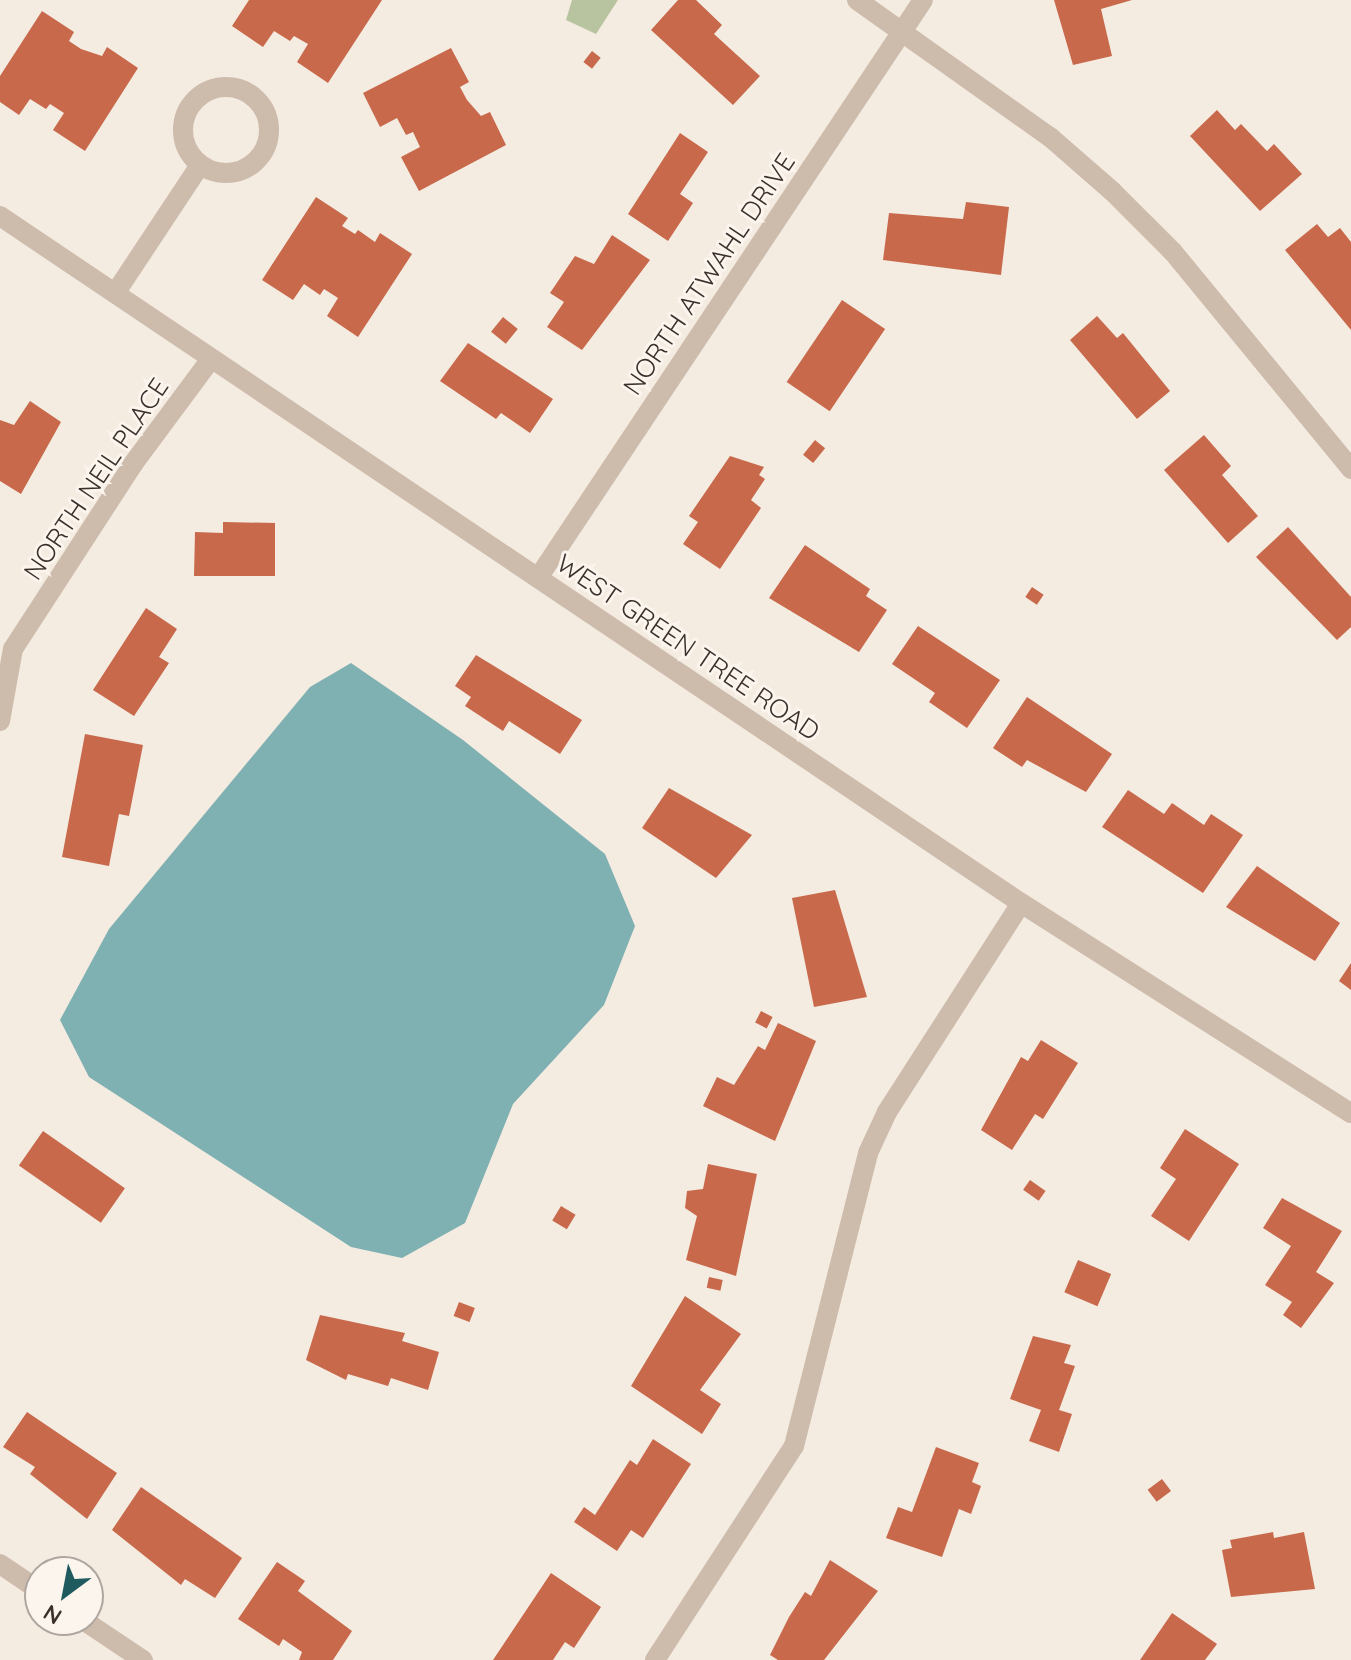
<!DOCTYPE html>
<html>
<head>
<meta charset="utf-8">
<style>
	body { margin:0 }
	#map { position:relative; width:1351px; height:1660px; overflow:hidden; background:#f4ebe1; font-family:Quicksand,sans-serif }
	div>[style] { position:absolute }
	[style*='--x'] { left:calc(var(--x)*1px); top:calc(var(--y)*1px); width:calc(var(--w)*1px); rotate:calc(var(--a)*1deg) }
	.green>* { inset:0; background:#b8c4a0 }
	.water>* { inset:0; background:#7fb0b2 }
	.building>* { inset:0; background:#c8694b; transform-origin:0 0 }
	.minor>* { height:20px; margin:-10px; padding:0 10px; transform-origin:10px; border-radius:10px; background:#cdbbac }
	.minor>.ring { margin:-10px; padding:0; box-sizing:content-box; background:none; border:20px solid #cdbbac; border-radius:50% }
	span { translate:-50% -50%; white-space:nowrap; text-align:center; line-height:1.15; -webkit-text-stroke:6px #fbf5ee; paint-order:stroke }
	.street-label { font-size:26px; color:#3b302b }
	.north { position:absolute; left:24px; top:1556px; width:80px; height:80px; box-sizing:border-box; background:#fbf5ee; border:2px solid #aea6a0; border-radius:50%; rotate:212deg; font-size:22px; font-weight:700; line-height:32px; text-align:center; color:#3b302b }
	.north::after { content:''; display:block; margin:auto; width:28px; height:36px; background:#1f5a5e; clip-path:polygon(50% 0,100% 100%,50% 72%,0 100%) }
</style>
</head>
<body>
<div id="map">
	<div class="green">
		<div style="clip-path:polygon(572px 0,618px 0,596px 34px,566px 20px)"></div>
	</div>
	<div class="water">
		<div style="clip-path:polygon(351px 663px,463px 740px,605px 854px,635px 926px,604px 1005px,513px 1104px,465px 1223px,402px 1258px,351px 1247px,89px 1077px,60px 1020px,109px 929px,310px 687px)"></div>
	</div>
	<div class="building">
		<div style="clip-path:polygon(249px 0,382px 0,328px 83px,297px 62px,308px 44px,294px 36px,290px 41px,274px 31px,263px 47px,232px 26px)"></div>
		<div style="clip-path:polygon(678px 0,696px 0,722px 25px,714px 34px,760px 76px,733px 105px,651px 30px)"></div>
		<div style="clip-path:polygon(1054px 0,1132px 0,1101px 9px,1112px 56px,1073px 65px)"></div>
		<div style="clip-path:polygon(42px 11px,74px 32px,69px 41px,81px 49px,102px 56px,107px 47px,138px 68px,85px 151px,53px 130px,64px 113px,50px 104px,46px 109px,30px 99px,19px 115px,0 102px,0 76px)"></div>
		<div style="clip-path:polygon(451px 48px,469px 82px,460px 87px,467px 100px,481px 116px,490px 112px,506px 145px,419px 191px,401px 157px,420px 147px,413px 132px,406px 135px,397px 118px,380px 127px,363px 93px)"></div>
		<div style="left:592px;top:51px;width:11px;height:14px;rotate:38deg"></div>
		<div style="clip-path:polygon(1217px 110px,1235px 130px,1241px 124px,1267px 151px,1274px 144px,1302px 174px,1260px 211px,1190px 136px)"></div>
		<div style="clip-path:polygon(680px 133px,708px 152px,680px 194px,693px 203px,668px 241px,628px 214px)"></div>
		<div style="clip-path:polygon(316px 197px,348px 218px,342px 226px,355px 234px,358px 230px,375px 242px,380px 233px,412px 254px,358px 337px,327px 316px,338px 298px,324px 289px,320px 295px,304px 284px,293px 300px,262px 280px)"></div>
		<div style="clip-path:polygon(966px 202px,1009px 207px,1001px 275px,883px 260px,889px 213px,963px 219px)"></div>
		<div style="clip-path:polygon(1317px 224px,1328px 237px,1340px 228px,1351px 242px,1351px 330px,1285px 250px)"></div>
		<div style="clip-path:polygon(612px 235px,650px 260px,582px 350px,547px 327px,564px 302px,550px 293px,575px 256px,594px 264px)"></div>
		<div style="left:842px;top:300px;width:52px;height:99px;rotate:34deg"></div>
		<div style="clip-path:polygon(1097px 316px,1117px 338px,1123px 333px,1170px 391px,1137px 419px,1070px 340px)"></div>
		<div style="left:503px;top:317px;width:19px;height:19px;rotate:39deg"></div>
		<div style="clip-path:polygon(468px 343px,553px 399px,530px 433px,501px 413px,496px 419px,440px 381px)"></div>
		<div style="clip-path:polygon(30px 401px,61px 422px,21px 494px,0 481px,0 420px,14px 425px)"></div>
		<div style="clip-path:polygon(1204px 435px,1231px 466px,1222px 475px,1258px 516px,1228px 543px,1164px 470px)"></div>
		<div style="left:815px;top:440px;width:13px;height:19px;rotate:39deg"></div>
		<div style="clip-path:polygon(730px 456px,764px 467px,759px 475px,765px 479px,751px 500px,761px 508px,720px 569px,683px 544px,698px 522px,689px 516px)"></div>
		<div style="clip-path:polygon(223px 522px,275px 523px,275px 576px,194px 576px,195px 532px,223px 533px)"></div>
		<div style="clip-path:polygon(1288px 527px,1351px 597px,1351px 627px,1337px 640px,1256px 557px)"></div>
		<div style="clip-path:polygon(805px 545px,870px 589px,866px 596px,887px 610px,859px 652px,769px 598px)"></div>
		<div style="left:1032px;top:587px;width:14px;height:12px;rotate:34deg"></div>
		<div style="clip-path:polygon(146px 608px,177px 629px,159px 657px,169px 663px,134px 716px,93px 690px)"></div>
		<div style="clip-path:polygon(918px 626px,1000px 680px,967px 728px,929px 702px,935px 693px,892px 664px)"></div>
		<div style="clip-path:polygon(476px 655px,582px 720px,560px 754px,509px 721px,503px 731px,465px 706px,471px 697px,455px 686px)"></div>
		<div style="clip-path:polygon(1027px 697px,1112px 754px,1086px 792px,1027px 760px,1022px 767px,993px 748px)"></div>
		<div style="clip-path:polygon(85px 734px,143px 745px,129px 816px,119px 814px,109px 866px,62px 857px)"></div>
		<div style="clip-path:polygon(669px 788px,752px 835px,716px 878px,642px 828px)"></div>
		<div style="clip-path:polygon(1128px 790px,1164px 814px,1172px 803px,1204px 825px,1211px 814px,1243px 835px,1203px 893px,1102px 827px)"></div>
		<div style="clip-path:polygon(1257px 866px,1340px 923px,1315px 961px,1226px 907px)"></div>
		<div style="clip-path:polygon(835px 890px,867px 997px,814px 1007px,792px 898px)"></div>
		<div style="clip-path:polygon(1351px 963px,1351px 990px,1339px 981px)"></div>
		<div style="left:761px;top:1011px;width:13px;height:13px;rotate:27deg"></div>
		<div style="clip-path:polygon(778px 1023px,816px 1041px,775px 1141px,703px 1106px,717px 1077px,734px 1085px,758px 1046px,765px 1050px)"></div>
		<div style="clip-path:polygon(1041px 1040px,1078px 1063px,1043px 1119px,1035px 1114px,1012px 1150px,981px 1130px,1021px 1057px,1028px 1061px)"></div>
		<div style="clip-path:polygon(1185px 1129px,1239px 1164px,1189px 1241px,1151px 1216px,1176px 1179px,1160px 1168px)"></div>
		<div style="left:43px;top:1131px;width:100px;height:42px;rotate:35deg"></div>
		<div style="clip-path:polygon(708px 1164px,757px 1174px,736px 1276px,686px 1260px,697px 1216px,685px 1208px,687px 1191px,703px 1189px)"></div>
		<div style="left:1030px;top:1180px;width:19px;height:12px;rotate:35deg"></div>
		<div style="clip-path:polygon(1282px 1198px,1342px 1231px,1316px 1272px,1334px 1283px,1301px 1328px,1283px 1315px,1292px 1302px,1265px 1285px,1291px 1246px,1263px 1228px)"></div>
		<div style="left:561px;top:1206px;width:17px;height:17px;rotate:31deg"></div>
		<div style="left:1078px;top:1260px;width:36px;height:35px;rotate:23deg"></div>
		<div style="left:709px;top:1277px;width:14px;height:11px;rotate:12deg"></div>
		<div style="clip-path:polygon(685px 1296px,741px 1334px,700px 1390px,721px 1404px,702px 1434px,631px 1386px)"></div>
		<div style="left:459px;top:1302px;width:17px;height:15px;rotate:21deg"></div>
		<div style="clip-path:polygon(320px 1315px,405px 1333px,402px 1341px,439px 1352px,428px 1390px,391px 1378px,388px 1386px,348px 1374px,346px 1380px,306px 1360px)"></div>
		<div style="clip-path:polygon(1033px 1336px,1071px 1345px,1064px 1363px,1075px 1366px,1059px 1410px,1072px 1414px,1059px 1452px,1029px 1441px,1041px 1410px,1010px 1399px)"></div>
		<div style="clip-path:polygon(27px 1412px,117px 1473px,87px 1519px,30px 1474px,35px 1467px,3px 1447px)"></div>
		<div style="clip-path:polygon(653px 1439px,691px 1464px,643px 1538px,631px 1530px,617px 1551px,574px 1522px,584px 1507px,595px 1515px,630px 1460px,637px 1465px)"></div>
		<div style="clip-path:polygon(936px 1447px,979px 1463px,972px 1482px,981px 1486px,971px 1514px,959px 1509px,942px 1557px,886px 1538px,898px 1507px,912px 1512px)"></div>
		<div style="left:1162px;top:1479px;width:15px;height:18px;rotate:53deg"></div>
		<div style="clip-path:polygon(141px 1487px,242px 1558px,215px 1598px,185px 1579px,181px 1585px,112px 1530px)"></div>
		<div style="clip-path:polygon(1273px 1532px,1274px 1538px,1304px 1532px,1315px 1589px,1231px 1597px,1222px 1550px,1232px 1548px,1230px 1540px)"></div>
		<div style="clip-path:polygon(830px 1560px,878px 1591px,824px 1660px,778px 1660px,770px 1655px,789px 1617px,805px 1592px,811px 1596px)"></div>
		<div style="clip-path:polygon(277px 1562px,305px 1581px,298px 1591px,352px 1631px,333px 1660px,299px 1660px,302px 1652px,283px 1639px,279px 1646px,238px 1619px)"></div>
		<div style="clip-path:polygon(551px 1573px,601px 1607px,574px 1648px,565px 1642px,553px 1660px,493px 1660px)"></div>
		<div style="clip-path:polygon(1172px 1613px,1217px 1644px,1205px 1660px,1140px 1660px)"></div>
	</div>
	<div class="minor">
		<div style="--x:857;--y:0;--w:237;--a:35.4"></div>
		<div style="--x:1050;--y:137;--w:82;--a:41.1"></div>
		<div style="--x:1112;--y:191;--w:86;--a:45"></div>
		<div style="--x:1173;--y:252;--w:281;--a:50.6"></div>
		<div class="ring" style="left:183px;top:87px;width:66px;height:66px"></div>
		<div style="--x:0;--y:216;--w:1231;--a:33.94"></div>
		<div style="--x:1021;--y:903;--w:391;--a:32.5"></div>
		<div style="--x:116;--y:292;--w:152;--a:-56.5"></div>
		<div style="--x:538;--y:578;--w:694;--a:-56.33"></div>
		<div style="--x:0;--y:721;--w:73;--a:-79.8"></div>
		<div style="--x:13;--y:649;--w:221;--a:-57"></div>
		<div style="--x:133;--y:464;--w:131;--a:-53.4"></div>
		<div style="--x:0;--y:1564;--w:48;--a:34"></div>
		<div style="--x:83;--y:1620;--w:72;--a:33.7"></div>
		<div style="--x:655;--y:1660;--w:255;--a:-57"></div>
		<div style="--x:794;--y:1446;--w:302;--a:-75.8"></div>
		<div style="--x:868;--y:1153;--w:45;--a:-65.1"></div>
		<div style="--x:887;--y:1112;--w:248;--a:-57.3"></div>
	</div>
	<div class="street-label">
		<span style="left:709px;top:274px;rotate:-56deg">NORTH ATWAHL DRIVE</span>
		<span style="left:96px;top:479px;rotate:-56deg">NORTH NEIL PLACE</span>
		<span style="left:688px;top:647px;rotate:34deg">WEST GREEN TREE ROAD</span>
	</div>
	<div class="north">N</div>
</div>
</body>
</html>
